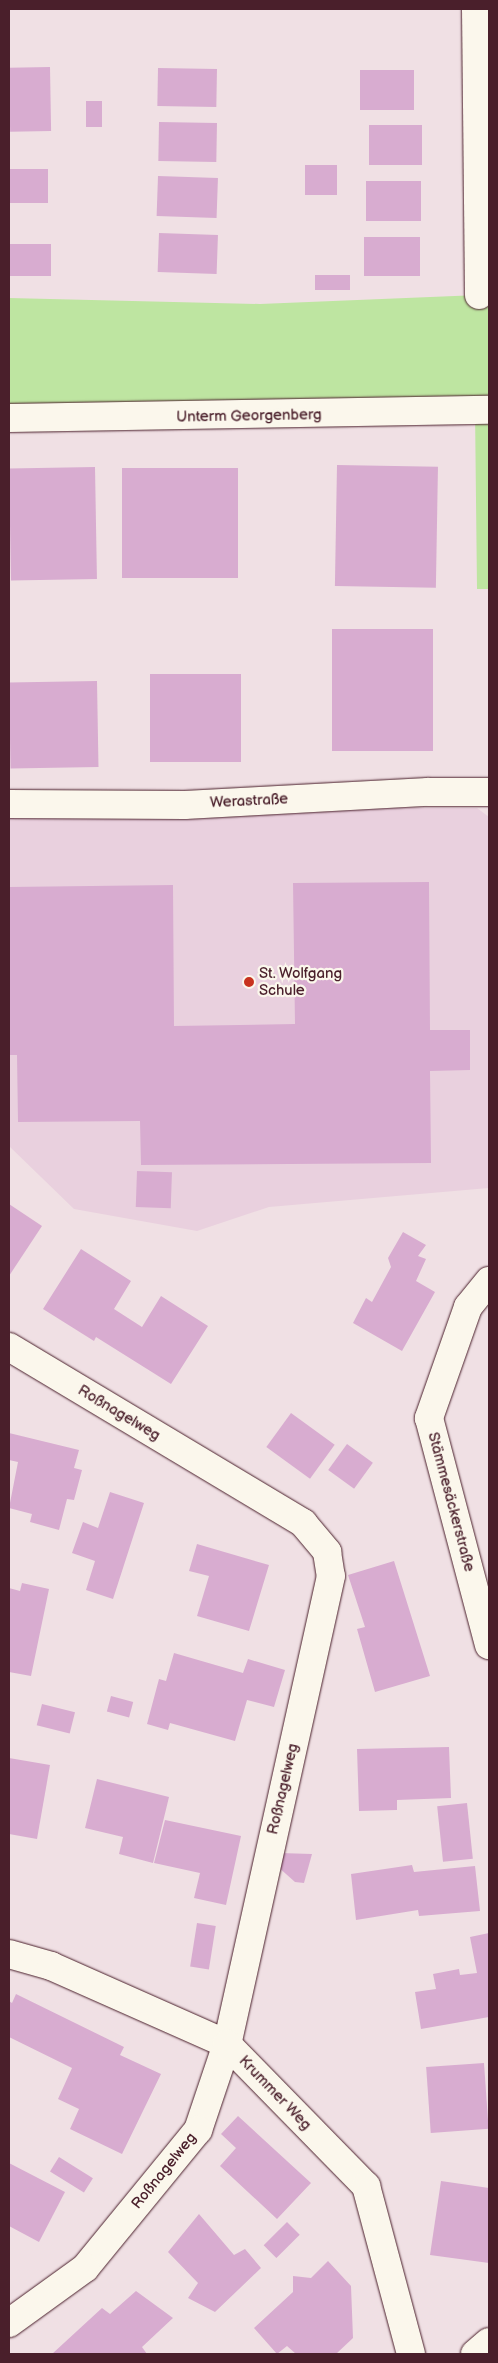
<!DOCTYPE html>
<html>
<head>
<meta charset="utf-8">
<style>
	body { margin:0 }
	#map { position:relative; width:498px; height:2363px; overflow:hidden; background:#f0e0e4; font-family:"Balsamiq Sans",sans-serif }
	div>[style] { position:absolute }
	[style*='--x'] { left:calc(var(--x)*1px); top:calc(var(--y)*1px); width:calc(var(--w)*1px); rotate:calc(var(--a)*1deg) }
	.built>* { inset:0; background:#e9d0de }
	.green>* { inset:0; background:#bee5a1 }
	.building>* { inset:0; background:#d8acd0; transform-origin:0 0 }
	.roads { filter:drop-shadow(0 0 1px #4a1f2b) drop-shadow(0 0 1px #4a1f2b) }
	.pedestrian>* { height:28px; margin:-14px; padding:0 14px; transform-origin:14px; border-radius:14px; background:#fbf7ec }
	.minor>* { height:28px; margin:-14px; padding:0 14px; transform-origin:14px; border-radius:14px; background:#fbf7ec }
	.dots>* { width:14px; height:14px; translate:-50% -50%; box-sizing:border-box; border:2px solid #fbf7ec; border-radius:50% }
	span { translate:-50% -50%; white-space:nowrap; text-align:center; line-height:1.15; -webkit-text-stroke:4.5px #fbf7ec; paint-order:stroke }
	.street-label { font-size:15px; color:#4a1f2b }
	.poi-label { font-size:15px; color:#4a1f2b }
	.left { translate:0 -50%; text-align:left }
	.frame { position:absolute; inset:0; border:10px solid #4a1f2b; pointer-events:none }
</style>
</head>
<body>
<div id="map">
	<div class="built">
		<div style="clip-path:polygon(9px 806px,477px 808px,489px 817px,489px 1188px,269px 1207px,197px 1231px,74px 1209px,9px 1146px)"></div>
	</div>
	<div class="green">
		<div style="clip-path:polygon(489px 9px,489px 589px,477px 589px,475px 410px,9px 418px,9px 298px,260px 304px,479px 295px)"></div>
	</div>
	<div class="building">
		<div style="left:50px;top:67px;width:64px;height:41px;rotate:89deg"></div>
		<div style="left:158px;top:68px;width:59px;height:38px;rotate:1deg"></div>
		<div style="left:360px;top:70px;width:54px;height:40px"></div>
		<div style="left:86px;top:101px;width:16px;height:26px"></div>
		<div style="left:159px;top:122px;width:58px;height:39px;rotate:1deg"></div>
		<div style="left:369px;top:125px;width:53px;height:40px"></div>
		<div style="left:305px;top:165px;width:32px;height:30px"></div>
		<div style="left:48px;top:169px;width:34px;height:39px;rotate:90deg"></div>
		<div style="left:158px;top:176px;width:60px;height:40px;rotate:2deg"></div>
		<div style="left:366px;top:181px;width:55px;height:40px"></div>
		<div style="left:159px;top:233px;width:59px;height:39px;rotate:2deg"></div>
		<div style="left:364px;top:237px;width:56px;height:39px"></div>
		<div style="left:9px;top:244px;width:42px;height:32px"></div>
		<div style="left:315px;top:275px;width:35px;height:15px"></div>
		<div style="left:337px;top:465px;width:101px;height:121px;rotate:1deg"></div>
		<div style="left:95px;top:467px;width:112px;height:86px;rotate:89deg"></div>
		<div style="left:122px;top:468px;width:116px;height:110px"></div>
		<div style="left:433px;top:629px;width:122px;height:101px;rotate:90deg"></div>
		<div style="left:150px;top:674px;width:91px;height:88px"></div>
		<div style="left:97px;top:681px;width:86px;height:88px;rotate:89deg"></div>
		<div style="clip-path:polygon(429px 882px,430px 1030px,470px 1030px,470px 1070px,430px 1071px,431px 1163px,141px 1165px,140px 1121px,18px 1122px,17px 1055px,9px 1055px,9px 887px,173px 885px,174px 1026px,295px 1024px,293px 883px)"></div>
		<div style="left:137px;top:1171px;width:35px;height:36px;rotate:2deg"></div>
		<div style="clip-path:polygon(9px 1204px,42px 1226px,9px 1276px)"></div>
		<div style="clip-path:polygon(403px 1232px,426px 1245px,418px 1256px,426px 1259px,416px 1281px,435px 1292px,402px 1351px,353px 1323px,366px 1298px,372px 1302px,391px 1267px,388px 1258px)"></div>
		<div style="clip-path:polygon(81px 1249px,131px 1281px,114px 1309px,142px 1327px,161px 1296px,208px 1326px,171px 1384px,96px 1337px,94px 1341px,43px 1309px)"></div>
		<div style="left:291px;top:1413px;width:54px;height:42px;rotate:36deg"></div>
		<div style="clip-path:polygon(9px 1433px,79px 1450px,74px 1468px,82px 1470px,74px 1500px,67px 1499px,59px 1530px,30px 1522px,32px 1514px,9px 1508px,18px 1462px,9px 1460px)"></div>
		<div style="left:347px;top:1444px;width:32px;height:32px;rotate:36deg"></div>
		<div style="clip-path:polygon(110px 1492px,144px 1503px,113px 1599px,86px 1590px,95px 1561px,72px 1553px,83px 1522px,98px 1528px)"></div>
		<div style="clip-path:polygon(197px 1544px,269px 1565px,249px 1631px,197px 1616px,209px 1576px,189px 1571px)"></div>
		<div style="clip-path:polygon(394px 1561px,430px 1676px,375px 1692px,357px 1629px,365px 1627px,348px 1575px)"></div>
		<div style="clip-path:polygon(22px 1583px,49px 1589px,31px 1676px,9px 1672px,9px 1588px,20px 1591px)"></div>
		<div style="clip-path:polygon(174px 1653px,243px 1673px,248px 1659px,285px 1670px,274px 1707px,247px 1700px,235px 1741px,170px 1723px,168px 1730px,147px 1724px,159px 1679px,166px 1681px)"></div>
		<div style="left:111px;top:1696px;width:23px;height:16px;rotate:15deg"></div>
		<div style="left:42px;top:1704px;width:34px;height:22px;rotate:14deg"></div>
		<div style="clip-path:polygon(449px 1747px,451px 1798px,397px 1800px,397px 1810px,359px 1811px,357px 1749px)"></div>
		<div style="clip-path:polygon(9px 1758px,50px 1765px,37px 1839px,9px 1834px)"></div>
		<div style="clip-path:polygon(97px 1779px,169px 1797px,153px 1863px,119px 1854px,123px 1837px,85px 1828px)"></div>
		<div style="left:467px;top:1803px;width:56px;height:30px;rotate:84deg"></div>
		<div style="clip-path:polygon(165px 1820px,241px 1836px,226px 1905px,194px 1898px,200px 1873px,154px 1863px)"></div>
		<div style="clip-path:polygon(280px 1853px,312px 1854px,304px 1883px,295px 1882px,277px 1866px)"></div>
		<div style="clip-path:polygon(412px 1865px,414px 1872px,475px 1866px,480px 1911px,419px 1916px,418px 1910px,356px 1920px,351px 1874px)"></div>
		<div style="left:197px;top:1923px;width:19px;height:44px;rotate:9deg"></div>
		<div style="clip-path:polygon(489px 1933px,489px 2017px,421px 2029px,415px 1992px,436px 1989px,433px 1974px,459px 1969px,460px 1975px,477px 1973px,470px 1937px)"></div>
		<div style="clip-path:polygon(16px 1994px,124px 2047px,120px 2055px,161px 2074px,122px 2154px,70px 2129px,79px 2109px,58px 2099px,72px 2068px,9px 2037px,9px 2001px,12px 2003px)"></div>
		<div style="left:484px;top:2063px;width:66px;height:58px;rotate:86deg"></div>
		<div style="clip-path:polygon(238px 2116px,311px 2183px,277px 2219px,220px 2166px,236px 2148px,221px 2134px)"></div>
		<div style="left:59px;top:2157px;width:40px;height:17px;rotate:32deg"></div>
		<div style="clip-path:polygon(9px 2163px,65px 2192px,39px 2242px,9px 2226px)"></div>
		<div style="clip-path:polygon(441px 2181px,489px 2188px,489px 2263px,430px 2255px)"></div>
		<div style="clip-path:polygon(199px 2214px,234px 2255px,245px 2249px,261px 2268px,215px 2312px,188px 2298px,198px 2283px,168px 2252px)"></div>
		<div style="left:287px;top:2222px;width:18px;height:33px;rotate:45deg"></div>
		<div style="clip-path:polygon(328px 2261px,351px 2286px,353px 2338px,336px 2354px,296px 2354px,287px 2346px,277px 2354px,254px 2328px,293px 2292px,293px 2276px,311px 2278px)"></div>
		<div style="clip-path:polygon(136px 2291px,173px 2318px,142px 2347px,147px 2354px,52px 2354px,102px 2308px,110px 2314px)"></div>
	</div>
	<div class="roads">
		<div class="pedestrian">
			<div style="--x:476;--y:9;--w:286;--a:89.4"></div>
		</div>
		<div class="minor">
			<div style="--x:9;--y:418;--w:480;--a:-1"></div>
			<div style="--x:9;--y:804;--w:176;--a:0.3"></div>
			<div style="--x:185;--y:805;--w:243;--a:-3.1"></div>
			<div style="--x:428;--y:792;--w:61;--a:0"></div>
			<div style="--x:489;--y:1281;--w:33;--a:129"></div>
			<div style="--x:468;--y:1307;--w:118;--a:109.4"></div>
			<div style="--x:429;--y:1418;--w:235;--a:75.2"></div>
			<div style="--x:9;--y:1347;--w:343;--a:30.9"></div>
			<div style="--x:303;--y:1523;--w:38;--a:50"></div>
			<div style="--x:327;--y:1552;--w:24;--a:81"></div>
			<div style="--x:331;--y:1576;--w:479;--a:102.5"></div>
			<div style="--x:227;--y:2044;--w:91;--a:108.6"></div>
			<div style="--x:198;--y:2130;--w:178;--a:129.3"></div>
			<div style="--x:85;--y:2268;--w:94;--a:144.1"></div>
			<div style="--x:9;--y:1954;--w:44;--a:15.9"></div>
			<div style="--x:51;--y:1966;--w:193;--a:23.9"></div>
			<div style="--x:227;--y:2044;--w:199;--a:45.6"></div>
			<div style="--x:366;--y:2186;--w:174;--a:75"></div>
			<div style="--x:475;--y:2354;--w:18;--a:-41"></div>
		</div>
	</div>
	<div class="dots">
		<div style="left:249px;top:982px;background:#c8321e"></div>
	</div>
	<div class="street-label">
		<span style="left:249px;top:416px;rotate:-1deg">Unterm Georgenberg</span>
		<span style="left:249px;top:801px;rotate:-3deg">Werastraße</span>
		<span style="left:119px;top:1413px;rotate:31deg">Roßnagelweg</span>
		<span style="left:451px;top:1502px;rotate:75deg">Stämmesäckerstraße</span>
		<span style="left:283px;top:1789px;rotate:-77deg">Roßnagelweg</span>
		<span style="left:275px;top:2093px;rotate:46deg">Krummer Weg</span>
		<span style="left:164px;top:2171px;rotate:-51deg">Roßnagelweg</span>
	</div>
	<div class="poi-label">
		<span class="left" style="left:259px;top:982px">St. Wolfgang<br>Schule</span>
	</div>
	<div class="frame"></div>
</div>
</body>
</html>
